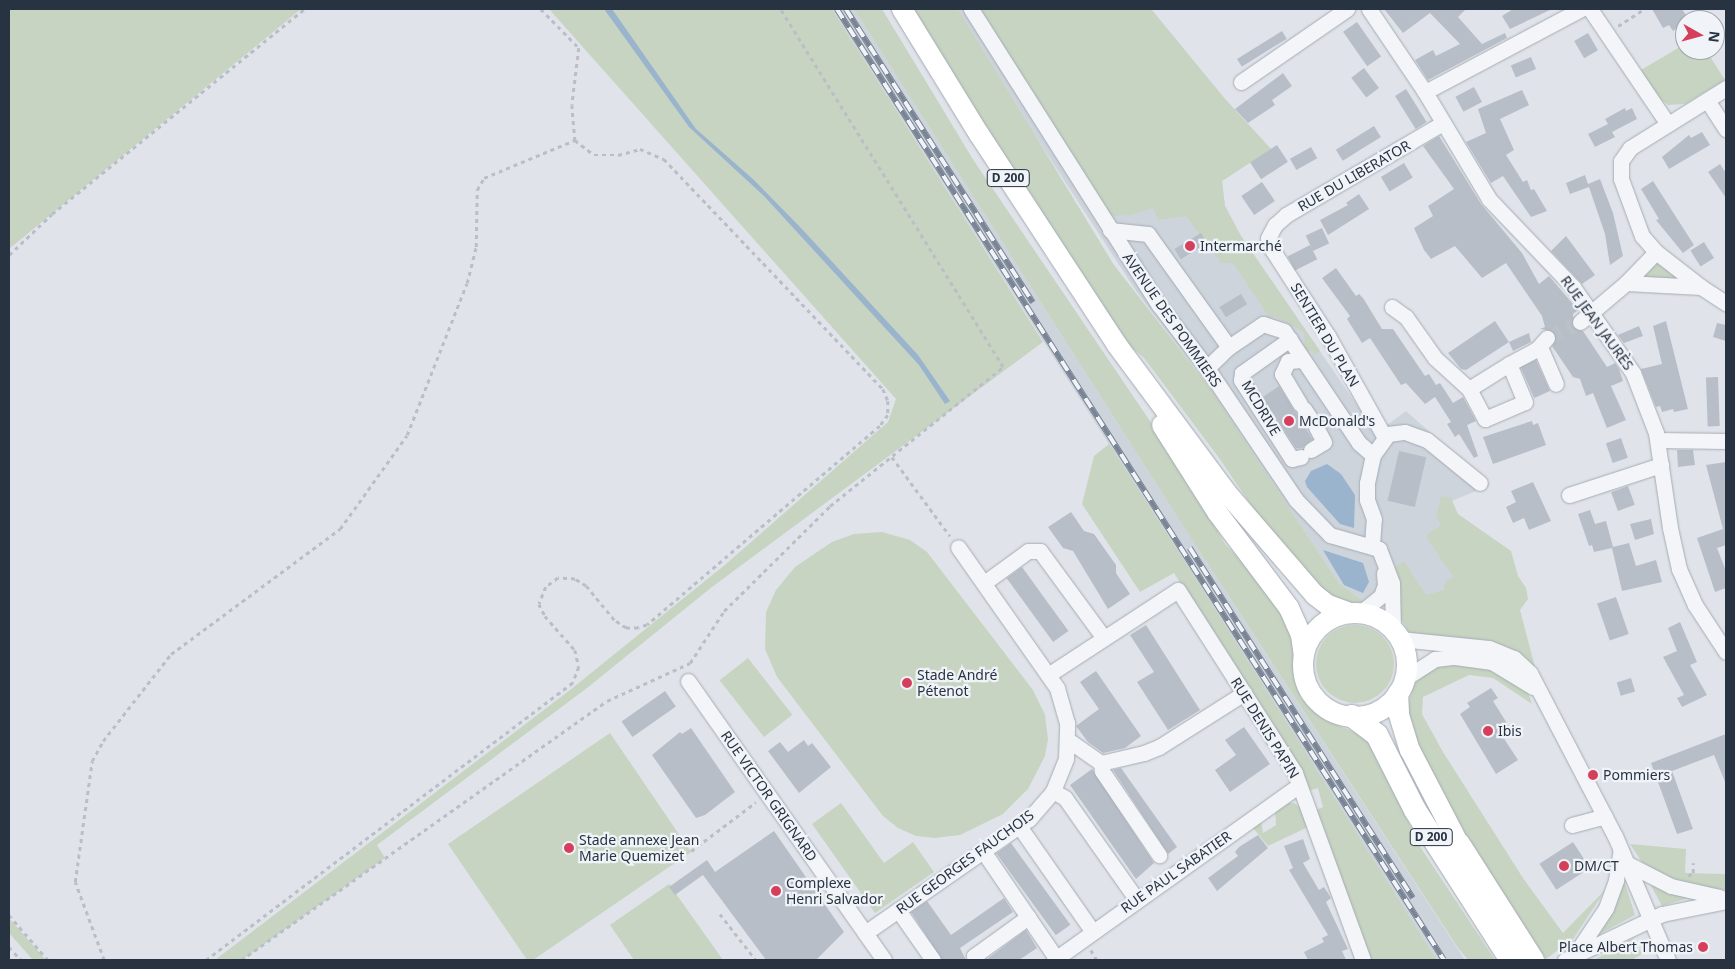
<!DOCTYPE html>
<html>
<head>
<meta charset="utf-8">
<style>
	body { margin:0 }
	#map { position:relative; width:1735px; height:969px; overflow:hidden; background:#e0e4ea; font-family:"Noto Sans",sans-serif }
	div>[style] { position:absolute }
	[style*='--x'] { left:calc(var(--x)*1px); top:calc(var(--y)*1px); width:calc(var(--w)*1px); rotate:calc(var(--a)*1deg) }
	.built>* { inset:0; background:#ced4dc }
	.green>* { inset:0; background:#c7d4c1; transform-origin:0 0 }
	.round { border-radius:50% }
	.water>* { inset:0; background:#99b4cc }
	.building>* { inset:0; background:#b7bec7; transform-origin:0 0 }
	.minor-tunnel>* { height:15px; margin-top:-7.5px; transform-origin:0; background:repeating-linear-gradient(90deg,#bbc1c8 0 15px,transparent 0 23px) }
	.path>* { height:2.5px; margin-top:-1.25px; transform-origin:0; background:repeating-linear-gradient(90deg,#babfc5 0 4px,transparent 0 8px) }
	.roads { filter:drop-shadow(0 0 1px #a5abb4) drop-shadow(0 0 1px #a5abb4) }
	.minor>* { height:15px; margin:-7.5px; padding:0 7.5px; transform-origin:7.5px; border-radius:7.5px; background:#f3f5f8 }
	.major>* { height:20px; margin:-10px; padding:0 10px; transform-origin:10px; border-radius:10px; background:#fff }
	.major>.ring { margin:-10px; padding:0; box-sizing:content-box; background:none; border:20px solid #fff; border-radius:50% }
	.highway>* { height:22px; margin:-11px; padding:0 11px; transform-origin:11px; border-radius:11px; background:#fff }
	.rail>* { height:5.5px; margin-top:-2.75px; transform-origin:0; background:repeating-linear-gradient(90deg,#f0f3f7 0 11px,#798494 0 22px); box-sizing:border-box; border-block:1px solid #798494 }
	.dots>* { width:14px; height:14px; translate:-50% -50%; box-sizing:border-box; border:2px solid #f0f3f7; border-radius:50% }
	span { translate:-50% -50%; white-space:nowrap; text-align:center; line-height:1.15; -webkit-text-stroke:4.5px #f0f3f7; paint-order:stroke }
	.shield-label span { padding:1px 4px; background:#f0f3f7; border:1px solid; border-radius:4px; -webkit-text-stroke-width:0 }
	.shield-label { font-size:12px; color:#283342; font-weight:700 }
	.street-label { font-size:14px; color:#283342 }
	.poi-label { font-size:14px; color:#283342 }
	.left { translate:0 -50%; text-align:left }
	.right { translate:-100% -50%; text-align:right }
	.frame { position:absolute; inset:0; border:10px solid #283342; pointer-events:none }
	.north { position:absolute; left:1675px; top:10px; width:50px; height:50px; box-sizing:border-box; background:#f0f3f7; border:1px solid #a0a6af; border-radius:50%; rotate:97deg; font-size:14px; font-weight:700; line-height:20px; text-align:center; color:#283342 }
	.north::after { content:''; display:block; margin:auto; width:18px; height:22px; background:#d53f5c; clip-path:polygon(50% 0,100% 100%,50% 72%,0 100%) }
</style>
</head>
<body>
<div id="map">
	<div class="built">
		<div style="clip-path:polygon(832px 9px,854px 9px,1185px 529px,1465px 960px,1437px 960px)"></div>
		<div style="clip-path:polygon(958px 9px,1151px 9px,1225px 99px,1271px 149px,1222px 181px,1225px 206px,1241px 236px,1376px 433px,1406px 411px,1490px 485px,1452px 501px,1441px 497px,1441px 525px,1428px 533px,1453px 577px,1444px 590px,1392px 610px,1364px 602px,1339px 583px,1210px 388px,1136px 291px,1004px 88px)"></div>
	</div>
	<div class="green">
		<div style="clip-path:polygon(9px 9px,301px 9px,9px 249px)"></div>
		<div style="clip-path:polygon(549px 9px,832px 9px,1043px 342px,712px 587px,587px 688px,377px 845px,385px 858px,242px 960px,215px 960px,570px 690px,726px 564px,888px 422px,896px 399px)"></div>
		<div style="clip-path:polygon(854px 9px,882px 9px,974px 161px,1179px 464px,1225px 544px,1280px 602px,1296px 637px,1294px 679px,1301px 698px,1325px 720px,1368px 738px,1421px 848px,1495px 960px,1468px 960px,1458px 948px,1185px 529px)"></div>
		<div style="clip-path:polygon(910px 9px,958px 9px,1114px 265px,1210px 388px,1339px 583px,1364px 602px,1346px 603px,1332px 600px,1281px 549px,1219px 458px,1144px 358px,1132px 348px,1065px 253px)"></div>
		<div style="clip-path:polygon(980px 9px,1151px 9px,1225px 99px,1271px 149px,1222px 181px,1225px 206px,1241px 236px,1320px 351px,1315px 355px,1312px 350px,1305px 353px,1304px 332px,1276px 317px,1269px 317px,1233px 263px,1221px 263px,1186px 216px,1158px 220px,1153px 208px,1132px 215px,1114px 216px,1105px 211px)"></div>
		<div style="clip-path:polygon(1685px 44px,1685px 50px,1706px 50px,1725px 80px,1685px 104px,1668px 105px,1659px 98px,1641px 70px)"></div>
		<div style="clip-path:polygon(1657px 262px,1677px 276px,1677px 280px,1643px 278px,1640px 275px)"></div>
		<div style="clip-path:polygon(1109px 444px,1187px 565px,1437px 960px,1370px 960px,1316px 810px,1323px 807px,1318px 788px,1308px 791px,1295px 761px,1174px 573px,1140px 592px,1082px 504px,1094px 456px)"></div>
		<div style="clip-path:polygon(1441px 496px,1451px 498px,1458px 514px,1511px 551px,1518px 576px,1526px 588px,1528px 599px,1520px 610px,1535px 667px,1520px 653px,1419px 638px,1408px 631px,1401px 619px,1396px 566px,1404px 561px,1426px 595px,1444px 590px,1445px 582px,1453px 577px,1427px 538px,1428px 533px,1441px 525px,1436px 516px)"></div>
		<div style="clip-path:polygon(882px 532px,910px 540px,927px 552px,1033px 690px,1045px 715px,1048px 739px,1045px 756px,1028px 789px,1003px 814px,960px 835px,935px 838px,916px 836px,898px 828px,883px 816px,777px 677px,765px 649px,766px 612px,776px 590px,795px 567px,832px 542px,854px 534px)"></div>
		<div class="round" style="left:1316px;top:625px;width:78px;height:78px"></div>
		<div style="left:748px;top:658px;width:72px;height:36px;rotate:52deg"></div>
		<div style="clip-path:polygon(1471px 660px,1511px 677px,1528px 693px,1532px 704px,1493px 678px,1469px 675px,1423px 697px,1422px 714px,1443px 752px,1523px 878px,1563px 933px,1606px 889px,1573px 939px,1546px 959px,1429px 781px,1405px 714px,1415px 681px,1444px 662px)"></div>
		<div style="clip-path:polygon(610px 733px,691px 852px,533px 960px,527px 960px,448px 844px)"></div>
		<div style="clip-path:polygon(841px 803px,884px 863px,913px 842px,934px 872px,875px 913px,812px 824px)"></div>
		<div style="clip-path:polygon(1285px 803px,1294px 803px,1303px 810px,1308px 827px,1268px 846px,1253px 828px,1261px 820px,1263px 833px,1276px 825px,1275px 809px)"></div>
		<div style="clip-path:polygon(1630px 844px,1686px 849px,1685px 873px,1726px 874px,1726px 890px,1703px 888px,1661px 875px,1642px 862px)"></div>
		<div style="clip-path:polygon(1623px 877px,1635px 915px,1596px 936px)"></div>
		<div style="clip-path:polygon(1648px 880px,1692px 897px,1662px 906px)"></div>
		<div style="clip-path:polygon(669px 884px,723px 960px,634px 960px,610px 925px)"></div>
		<div style="clip-path:polygon(9px 918px,46px 960px,33px 960px,9px 933px)"></div>
		<div style="clip-path:polygon(1633px 938px,1642px 954px,1632px 960px,1594px 960px)"></div>
	</div>
	<div class="water">
		<div style="clip-path:polygon(604px 9px,612px 9px,696px 129px,754px 180px,801px 228px,918px 355px,950px 401px,945px 404px,919px 365px,764px 196px,689px 127px)"></div>
		<div style="clip-path:polygon(1327px 464px,1341px 474px,1355px 495px,1354px 528px,1340px 524px,1307px 487px,1305px 481px,1311px 471px)"></div>
		<div style="clip-path:polygon(1323px 550px,1363px 563px,1369px 582px,1363px 593px,1344px 585px)"></div>
	</div>
	<div class="building">
		<div style="clip-path:polygon(1384px 9px,1466px 9px,1458px 17px,1482px 44px,1505px 33px,1507px 38px,1428px 80px,1415px 60px,1433px 50px,1436px 56px,1460px 44px,1430px 13px,1403px 33px)"></div>
		<div style="clip-path:polygon(1513px 9px,1552px 9px,1510px 29px,1502px 16px)"></div>
		<div style="clip-path:polygon(1652px 9px,1682px 9px,1689px 20px,1673px 31px,1669px 25px,1663px 28px)"></div>
		<div style="left:1357px;top:22px;width:42px;height:17px;rotate:55deg"></div>
		<div style="left:1282px;top:31px;width:9px;height:53px;rotate:58deg"></div>
		<div style="left:1588px;top:33px;width:20px;height:16px;rotate:60deg"></div>
		<div style="left:1531px;top:57px;width:13px;height:22px;rotate:67deg"></div>
		<div style="left:1364px;top:68px;width:25px;height:16px;rotate:53deg"></div>
		<div style="clip-path:polygon(1283px 73px,1292px 86px,1272px 100px,1275px 105px,1248px 123px,1235px 109px)"></div>
		<div style="left:1474px;top:87px;width:17px;height:21px;rotate:62deg"></div>
		<div style="left:1406px;top:89px;width:39px;height:13px;rotate:58deg"></div>
		<div style="clip-path:polygon(1522px 90px,1529px 105px,1500px 119px,1514px 150px,1506px 155px,1523px 182px,1527px 180px,1531px 190px,1534px 189px,1547px 211px,1531px 217px,1503px 176px,1491px 183px,1466px 142px,1486px 133px,1478px 109px)"></div>
		<div style="clip-path:polygon(1625px 108px,1626px 111px,1632px 108px,1637px 119px,1612px 132px,1615px 137px,1595px 147px,1588px 134px,1608px 124px,1605px 119px)"></div>
		<div style="left:1374px;top:126px;width:13px;height:45px;rotate:58deg"></div>
		<div style="clip-path:polygon(1702px 132px,1710px 145px,1669px 169px,1662px 157px,1689px 135px,1691px 138px)"></div>
		<div style="clip-path:polygon(1439px 136px,1481px 204px,1522px 253px,1539px 284px,1549px 276px,1578px 310px,1573px 314px,1573px 328px,1583px 331px,1607px 367px,1615px 363px,1619px 369px,1623px 381px,1611px 386px,1626px 420px,1607px 428px,1593px 393px,1586px 396px,1580px 379px,1573px 377px,1552px 346px,1556px 340px,1554px 331px,1540px 329px,1545px 327px,1542px 316px,1506px 263px,1482px 278px,1455px 246px,1431px 259px,1424px 250px,1414px 228px,1433px 216px,1428px 206px,1454px 189px,1423px 146px)"></div>
		<div style="left:1277px;top:145px;width:20px;height:32px;rotate:57deg"></div>
		<div style="left:1311px;top:147px;width:13px;height:24px;rotate:61deg"></div>
		<div style="left:1404px;top:163px;width:17px;height:27px;rotate:59deg"></div>
		<div style="clip-path:polygon(1720px 164px,1726px 173px,1726px 198px,1708px 172px)"></div>
		<div style="clip-path:polygon(1585px 175px,1588px 184px,1600px 179px,1613px 213px,1623px 256px,1610px 265px,1605px 234px,1589px 187px,1570px 194px,1566px 183px)"></div>
		<div style="clip-path:polygon(1653px 181px,1694px 245px,1683px 253px,1656px 220px,1659px 219px,1641px 189px)"></div>
		<div style="left:1262px;top:182px;width:23px;height:25px;rotate:56deg"></div>
		<div style="clip-path:polygon(1359px 194px,1369px 209px,1328px 235px,1320px 220px,1348px 205px,1346px 203px)"></div>
		<div style="left:1322px;top:228px;width:17px;height:18px;rotate:65deg"></div>
		<div style="left:1201px;top:233px;width:12px;height:31px;rotate:59deg"></div>
		<div style="clip-path:polygon(1566px 236px,1595px 275px,1582px 284px,1551px 251px)"></div>
		<div style="left:1704px;top:242px;width:19px;height:16px;rotate:58deg"></div>
		<div style="left:1310px;top:245px;width:16px;height:25px;rotate:63deg"></div>
		<div style="clip-path:polygon(1336px 268px,1356px 296px,1359px 294px,1363px 298px,1382px 329px,1393px 329px,1425px 376px,1429px 374px,1436px 385px,1440px 383px,1453px 403px,1463px 397px,1476px 421px,1467px 425px,1478px 456px,1474px 458px,1459px 434px,1455px 437px,1447px 424px,1451px 422px,1435px 397px,1425px 404px,1406px 383px,1401px 385px,1370px 338px,1362px 343px,1347px 319px,1350px 316px,1322px 278px)"></div>
		<div style="left:1241px;top:294px;width:12px;height:25px;rotate:59deg"></div>
		<div style="clip-path:polygon(1495px 321px,1509px 342px,1466px 370px,1461px 369px,1448px 353px)"></div>
		<div style="clip-path:polygon(1666px 321px,1688px 409px,1674px 412px,1673px 409px,1662px 412px,1660px 406px,1656px 407px,1641px 369px,1662px 364px,1653px 326px)"></div>
		<div style="clip-path:polygon(1717px 323px,1726px 325px,1726px 341px,1713px 337px)"></div>
		<div style="clip-path:polygon(1639px 326px,1643px 336px,1624px 343px,1618px 335px)"></div>
		<div style="clip-path:polygon(1529px 333px,1531px 342px,1513px 351px,1509px 342px)"></div>
		<div style="left:1536px;top:360px;width:34px;height:17px;rotate:66deg"></div>
		<div style="left:1718px;top:377px;width:49px;height:12px;rotate:88deg"></div>
		<div style="clip-path:polygon(1279px 386px,1312px 439px,1302px 448px,1296px 448px,1263px 397px)"></div>
		<div style="clip-path:polygon(1532px 421px,1533px 425px,1538px 423px,1546px 445px,1493px 464px,1483px 437px)"></div>
		<div style="left:1621px;top:438px;width:21px;height:16px;rotate:71deg"></div>
		<div style="clip-path:polygon(1677px 450px,1693px 450px,1695px 465px,1678px 467px)"></div>
		<div style="left:1399px;top:451px;width:28px;height:51px;rotate:13deg"></div>
		<div style="clip-path:polygon(1726px 462px,1726px 545px,1717px 548px,1726px 571px,1726px 588px,1715px 592px,1697px 538px,1723px 529px,1706px 465px)"></div>
		<div style="clip-path:polygon(1533px 482px,1551px 521px,1529px 530px,1524px 518px,1513px 523px,1506px 507px,1516px 502px,1511px 491px)"></div>
		<div style="left:1628px;top:486px;width:20px;height:18px;rotate:70deg"></div>
		<div style="clip-path:polygon(1590px 510px,1595px 524px,1606px 521px,1613px 547px,1629px 543px,1636px 566px,1656px 560px,1662px 582px,1622px 591px,1612px 548px,1594px 552px,1592px 545px,1589px 546px,1578px 514px)"></div>
		<div style="clip-path:polygon(1071px 512px,1084px 531px,1094px 534px,1116px 565px,1116px 573px,1130px 594px,1108px 609px,1073px 551px,1063px 548px,1048px 527px)"></div>
		<div style="clip-path:polygon(1651px 519px,1654px 534px,1635px 540px,1630px 524px)"></div>
		<div style="left:1022px;top:567px;width:79px;height:19px;rotate:54deg"></div>
		<div style="left:1616px;top:597px;width:39px;height:20px;rotate:71deg"></div>
		<div style="clip-path:polygon(1680px 622px,1697px 662px,1690px 665px,1707px 695px,1682px 707px,1677px 698px,1684px 695px,1663px 657px,1677px 651px,1668px 628px)"></div>
		<div style="clip-path:polygon(1146px 625px,1200px 710px,1168px 730px,1137px 682px,1154px 672px,1130px 635px)"></div>
		<div style="clip-path:polygon(1096px 671px,1141px 736px,1125px 748px,1103px 753px,1088px 742px,1076px 726px,1099px 709px,1080px 682px)"></div>
		<div style="left:1631px;top:678px;width:14px;height:15px;rotate:73deg"></div>
		<div style="clip-path:polygon(1491px 688px,1498px 698px,1493px 701px,1510px 728px,1501px 734px,1518px 760px,1496px 774px,1460px 714px,1470px 707px,1467px 703px)"></div>
		<div style="left:665px;top:691px;width:19px;height:53px;rotate:55deg"></div>
		<div style="clip-path:polygon(1244px 727px,1270px 764px,1230px 792px,1215px 770px,1236px 755px,1225px 740px)"></div>
		<div style="clip-path:polygon(691px 728px,735px 792px,705px 815px,696px 818px,652px 755px,680px 732px,682px 734px)"></div>
		<div style="clip-path:polygon(1726px 734px,1726px 784px,1714px 755px,1672px 771px,1693px 829px,1677px 834px,1651px 763px)"></div>
		<div style="clip-path:polygon(804px 740px,808px 746px,812px 743px,831px 767px,799px 793px,768px 751px,780px 742px,788px 752px)"></div>
		<div style="clip-path:polygon(1121px 768px,1177px 847px,1168px 854px,1113px 770px)"></div>
		<div style="clip-path:polygon(1092px 769px,1154px 863px,1136px 879px,1070px 785px)"></div>
		<div style="clip-path:polygon(774px 831px,844px 932px,816px 960px,766px 960px,703px 875px,675px 895px,669px 887px,707px 860px,715px 872px)"></div>
		<div style="clip-path:polygon(1258px 835px,1268px 848px,1217px 891px,1208px 878px,1238px 856px,1235px 852px,1239px 847px)"></div>
		<div style="clip-path:polygon(1303px 839px,1310px 859px,1303px 863px,1319px 890px,1324px 887px,1331px 898px,1326px 902px,1348px 949px,1342px 951px,1346px 960px,1308px 960px,1304px 952px,1324px 942px,1322px 938px,1328px 935px,1289px 870px,1293px 868px,1284px 846px)"></div>
		<div style="left:1573px;top:842px;width:31px;height:40px;rotate:57deg"></div>
		<div style="left:1011px;top:843px;width:101px;height:18px;rotate:54deg"></div>
		<div style="clip-path:polygon(1004px 898px,1013px 912px,960px 948px,966px 960px,942px 960px,911px 912px,927px 901px,951px 935px)"></div>
		<div style="clip-path:polygon(1026px 930px,1037px 948px,1019px 960px,986px 960px)"></div>
	</div>
	<div class="minor-tunnel">
		<div style="--x:1547;--y:338;--w:37;--a:-26"></div>
	</div>
	<div class="path">
		<div style="--x:541;--y:9;--w:54;--a:45.7"></div>
		<div style="--x:579;--y:48;--w:57;--a:97"></div>
		<div style="--x:572;--y:105;--w:35;--a:85"></div>
		<div style="--x:1618;--y:26;--w:31;--a:-33"></div>
		<div style="--x:9;--y:255;--w:59;--a:-43.6"></div>
		<div style="--x:52;--y:214;--w:325;--a:-39.1"></div>
		<div style="--x:892;--y:457;--w:98;--a:53.7"></div>
		<div style="--x:691;--y:851;--w:81;--a:-37"></div>
		<div style="--x:1688;--y:876;--w:6;--a:-31"></div>
		<div style="--x:1693;--y:873;--w:10;--a:-90"></div>
		<div style="--x:720;--y:914;--w:58;--a:52"></div>
		<div style="--x:9;--y:915;--w:60;--a:49.1"></div>
		<div style="--x:9;--y:947;--w:18;--a:47"></div>
		<div style="--x:1091;--y:950;--w:12;--a:59"></div>
		<div style="--x:863;--y:959;--w:1;--a:90"></div>
		<div style="--x:104;--y:960;--w:83;--a:-110.4"></div>
		<div style="--x:75;--y:882;--w:122;--a:-82"></div>
		<div style="--x:92;--y:761;--w:23;--a:-61"></div>
		<div style="--x:103;--y:741;--w:110;--a:-52"></div>
		<div style="--x:171;--y:654;--w:210;--a:-36.5"></div>
		<div style="--x:340;--y:529;--w:115;--a:-54.5"></div>
		<div style="--x:407;--y:435;--w:163;--a:-68.5"></div>
		<div style="--x:467;--y:283;--w:37;--a:-76"></div>
		<div style="--x:476;--y:247;--w:57;--a:-89"></div>
		<div style="--x:477;--y:190;--w:14;--a:-60"></div>
		<div style="--x:484;--y:178;--w:99;--a:-22.7"></div>
		<div style="--x:575;--y:140;--w:24;--a:38"></div>
		<div style="--x:594;--y:155;--w:24;--a:0"></div>
		<div style="--x:618;--y:155;--w:23;--a:-15"></div>
		<div style="--x:640;--y:149;--w:26;--a:23"></div>
		<div style="--x:664;--y:159;--w:318;--a:46.4"></div>
		<div style="--x:883;--y:389;--w:13;--a:67"></div>
		<div style="--x:888;--y:401;--w:14;--a:90"></div>
		<div style="--x:888;--y:415;--w:14;--a:126"></div>
		<div style="--x:880;--y:426;--w:306;--a:139.5"></div>
		<div style="--x:647;--y:625;--w:9;--a:162"></div>
		<div style="--x:638;--y:628;--w:12;--a:180"></div>
		<div style="--x:626;--y:628;--w:14;--a:-146"></div>
		<div style="--x:614;--y:620;--w:44;--a:-129.5"></div>
		<div style="--x:586;--y:586;--w:13;--a:-148"></div>
		<div style="--x:575;--y:579;--w:17;--a:-177"></div>
		<div style="--x:558;--y:578;--w:15;--a:143"></div>
		<div style="--x:546;--y:587;--w:18;--a:112"></div>
		<div style="--x:539;--y:604;--w:13;--a:63"></div>
		<div style="--x:545;--y:616;--w:45;--a:48.6"></div>
		<div style="--x:575;--y:650;--w:17;--a:77"></div>
		<div style="--x:579;--y:667;--w:17;--a:111"></div>
		<div style="--x:573;--y:683;--w:459;--a:142.9"></div>
		<div style="--x:241;--y:960;--w:448;--a:-35.3"></div>
		<div style="--x:607;--y:701;--w:91;--a:-24.6"></div>
		<div style="--x:690;--y:663;--w:62;--a:-56.8"></div>
		<div style="--x:724;--y:611;--w:149;--a:-44.7"></div>
		<div style="--x:830;--y:506;--w:222;--a:-38.8"></div>
		<div style="--x:1003;--y:367;--w:422;--a:-121.9"></div>
	</div>
	<div class="roads">
		<div class="minor">
			<div style="--x:971;--y:9;--w:351;--a:57.6"></div>
			<div style="--x:1159;--y:305;--w:79;--a:52.7"></div>
			<div style="--x:1207;--y:368;--w:159;--a:56"></div>
			<div style="--x:1296;--y:500;--w:49;--a:45.8"></div>
			<div style="--x:1330;--y:535;--w:51;--a:15.9"></div>
			<div style="--x:1379;--y:549;--w:36;--a:69"></div>
			<div style="--x:1392;--y:583;--w:47;--a:88.8"></div>
			<div style="--x:1369;--y:9;--w:100;--a:56"></div>
			<div style="--x:1425;--y:92;--w:125;--a:59.1"></div>
			<div style="--x:1489;--y:199;--w:122;--a:46.3"></div>
			<div style="--x:1573;--y:287;--w:105;--a:55.1"></div>
			<div style="--x:1633;--y:373;--w:64;--a:69"></div>
			<div style="--x:1656;--y:433;--w:96;--a:81.6"></div>
			<div style="--x:1670;--y:528;--w:42;--a:77.6"></div>
			<div style="--x:1679;--y:569;--w:39;--a:66"></div>
			<div style="--x:1695;--y:605;--w:56;--a:56.6"></div>
			<div style="--x:1590;--y:9;--w:139;--a:55.9"></div>
			<div style="--x:1241;--y:82;--w:129;--a:-34.6"></div>
			<div style="--x:1425;--y:92;--w:177;--a:-28"></div>
			<div style="--x:1707;--y:100;--w:35;--a:57"></div>
			<div style="--x:1110;--y:230;--w:38;--a:6"></div>
			<div style="--x:1148;--y:234;--w:139;--a:54.4"></div>
			<div style="--x:1229;--y:347;--w:41;--a:-34.1"></div>
			<div style="--x:1263;--y:324;--w:22;--a:18"></div>
			<div style="--x:1284;--y:331;--w:135;--a:56.2"></div>
			<div style="--x:1359;--y:443;--w:18;--a:41"></div>
			<div style="--x:1626;--y:283;--w:43;--a:-45.9"></div>
			<div style="--x:1701;--y:287;--w:57;--a:-142.1"></div>
			<div style="--x:1656;--y:252;--w:21;--a:-131"></div>
			<div style="--x:1642;--y:236;--w:61;--a:-110.2"></div>
			<div style="--x:1621;--y:179;--w:18;--a:-90"></div>
			<div style="--x:1621;--y:161;--w:16;--a:-55"></div>
			<div style="--x:1630;--y:148;--w:113;--a:-32"></div>
			<div style="--x:1392;--y:307;--w:17;--a:36"></div>
			<div style="--x:1406;--y:317;--w:50;--a:54.7"></div>
			<div style="--x:1435;--y:358;--w:46;--a:42.4"></div>
			<div style="--x:1469;--y:389;--w:34;--a:62"></div>
			<div style="--x:1485;--y:419;--w:43;--a:-23"></div>
			<div style="--x:1525;--y:402;--w:41;--a:-112.8"></div>
			<div style="--x:1509;--y:364;--w:47;--a:148"></div>
			<div style="--x:1580;--y:322;--w:60;--a:-40.3"></div>
			<div style="--x:1626;--y:283;--w:75;--a:3.1"></div>
			<div style="--x:1701;--y:287;--w:30;--a:33"></div>
			<div style="--x:1290;--y:339;--w:59;--a:144.7"></div>
			<div style="--x:1242;--y:373;--w:7;--a:98"></div>
			<div style="--x:1241;--y:380;--w:94;--a:57.2"></div>
			<div style="--x:1292;--y:459;--w:9;--a:-13"></div>
			<div style="--x:1540;--y:347;--w:40;--a:66.6"></div>
			<div style="--x:1509;--y:364;--w:32;--a:-28"></div>
			<div style="--x:1537;--y:349;--w:15;--a:-48"></div>
			<div style="--x:1207;--y:368;--w:30;--a:-44"></div>
			<div style="--x:1300;--y:404;--w:35;--a:-121"></div>
			<div style="--x:1282;--y:374;--w:14;--a:-65"></div>
			<div style="--x:1288;--y:361;--w:15;--a:-4"></div>
			<div style="--x:1304;--y:409;--w:14;--a:56"></div>
			<div style="--x:1384;--y:436;--w:115;--a:-119.2"></div>
			<div style="--x:1328;--y:336;--w:105;--a:-122.9"></div>
			<div style="--x:1271;--y:248;--w:10;--a:-107"></div>
			<div style="--x:1268;--y:238;--w:15;--a:-62"></div>
			<div style="--x:1275;--y:225;--w:15;--a:-42"></div>
			<div style="--x:1286;--y:215;--w:182;--a:-30.4"></div>
			<div style="--x:1658;--y:440;--w:68;--a:0.8"></div>
			<div style="--x:1311;--y:450;--w:15;--a:-32"></div>
			<div style="--x:1324;--y:442;--w:17;--a:-118"></div>
			<div style="--x:1569;--y:495;--w:97;--a:-18.1"></div>
			<div style="--x:1372;--y:545;--w:26;--a:-86"></div>
			<div style="--x:1374;--y:519;--w:20;--a:-110"></div>
			<div style="--x:1367;--y:500;--w:17;--a:-90"></div>
			<div style="--x:1367;--y:483;--w:29;--a:-78"></div>
			<div style="--x:1373;--y:455;--w:26;--a:-54"></div>
			<div style="--x:1388;--y:434;--w:17;--a:-7"></div>
			<div style="--x:1405;--y:432;--w:23;--a:20"></div>
			<div style="--x:1427;--y:440;--w:68;--a:39.1"></div>
			<div style="--x:984;--y:583;--w:54;--a:-36"></div>
			<div style="--x:1028;--y:551;--w:12;--a:0"></div>
			<div style="--x:1040;--y:551;--w:108;--a:53.7"></div>
			<div style="--x:1360;--y:613;--w:27;--a:-39"></div>
			<div style="--x:1381;--y:596;--w:12;--a:-70"></div>
			<div style="--x:1385;--y:585;--w:12;--a:-95"></div>
			<div style="--x:1400;--y:639;--w:89;--a:5.8"></div>
			<div style="--x:1489;--y:648;--w:27;--a:22"></div>
			<div style="--x:1514;--y:658;--w:22;--a:43"></div>
			<div style="--x:1530;--y:673;--w:184;--a:62.5"></div>
			<div style="--x:1615;--y:836;--w:135;--a:66.9"></div>
			<div style="--x:1048;--y:675;--w:155;--a:-33.2"></div>
			<div style="--x:1178;--y:590;--w:217;--a:57.4"></div>
			<div style="--x:1295;--y:773;--w:199;--a:70"></div>
			<div style="--x:1404;--y:679;--w:37;--a:-33"></div>
			<div style="--x:1435;--y:659;--w:20;--a:-6"></div>
			<div style="--x:1455;--y:657;--w:37;--a:8"></div>
			<div style="--x:1492;--y:662;--w:48;--a:31.4"></div>
			<div style="--x:688;--y:681;--w:341;--a:54.9"></div>
			<div style="--x:1068;--y:740;--w:40;--a:34.9"></div>
			<div style="--x:1101;--y:763;--w:44;--a:-13.1"></div>
			<div style="--x:1144;--y:753;--w:16;--a:-22"></div>
			<div style="--x:1159;--y:747;--w:101;--a:-32.4"></div>
			<div style="--x:1101;--y:763;--w:8;--a:83"></div>
			<div style="--x:1102;--y:771;--w:102;--a:55.8"></div>
			<div style="--x:1053;--y:791;--w:14;--a:30"></div>
			<div style="--x:1065;--y:798;--w:125;--a:54.8"></div>
			<div style="--x:1572;--y:825;--w:34;--a:-15"></div>
			<div style="--x:1019;--y:826;--w:129;--a:55.1"></div>
			<div style="--x:983;--y:851;--w:130;--a:55.7"></div>
			<div style="--x:1628;--y:864;--w:48;--a:27.1"></div>
			<div style="--x:1671;--y:886;--w:50;--a:12.7"></div>
			<div style="--x:898;--y:910;--w:61;--a:55"></div>
			<div style="--x:865;--y:933;--w:200;--a:-34.8"></div>
			<div style="--x:1029;--y:819;--w:37;--a:-49"></div>
			<div style="--x:1053;--y:791;--w:35;--a:-68"></div>
			<div style="--x:1066;--y:758;--w:35;--a:-88"></div>
			<div style="--x:1067;--y:723;--w:36;--a:-106"></div>
			<div style="--x:1057;--y:688;--w:172;--a:-125.1"></div>
			<div style="--x:1576;--y:953;--w:54;--a:-56.3"></div>
			<div style="--x:1606;--y:908;--w:30;--a:-70"></div>
			<div style="--x:1616;--y:880;--w:30;--a:-81"></div>
			<div style="--x:977;--y:960;--w:5;--a:-127"></div>
			<div style="--x:974;--y:956;--w:67;--a:-35.8"></div>
			<div style="--x:1054;--y:960;--w:301;--a:-35.5"></div>
			<div style="--x:1565;--y:960;--w:107;--a:-25.4"></div>
			<div style="--x:1662;--y:914;--w:65;--a:-11.5"></div>
		</div>
		<div class="major">
			<div style="--x:902;--y:9;--w:147;--a:58.4"></div>
			<div style="--x:979;--y:134;--w:252;--a:56.8"></div>
			<div style="--x:1117;--y:345;--w:183;--a:53.4"></div>
			<div style="--x:1226;--y:492;--w:136;--a:49.2"></div>
			<div style="--x:1315;--y:595;--w:16;--a:38"></div>
			<div style="--x:1328;--y:605;--w:23;--a:20"></div>
			<div style="--x:1162;--y:425;--w:103;--a:57.7"></div>
			<div style="--x:1217;--y:512;--w:120;--a:53.1"></div>
			<div style="--x:1289;--y:608;--w:30;--a:66"></div>
			<div style="--x:1301;--y:635;--w:21;--a:82"></div>
			<div class="ring" style="left:1303px;top:613px;width:84px;height:84px"></div>
			<div style="--x:1398;--y:693;--w:22;--a:87"></div>
			<div style="--x:1399;--y:715;--w:37;--a:73"></div>
			<div style="--x:1410;--y:750;--w:106;--a:62.5"></div>
		</div>
		<div class="highway">
			<div style="--x:1352;--y:716;--w:31;--a:37"></div>
			<div style="--x:1377;--y:735;--w:84;--a:63.1"></div>
			<div style="--x:1415;--y:810;--w:178;--a:57.4"></div>
			<div style="--x:1459;--y:844;--w:138;--a:57.5"></div>
		</div>
	</div>
	<div class="rail">
		<div style="--x:837;--y:9;--w:1128;--a:57.45"></div>
		<div style="--x:846;--y:9;--w:348;--a:57.5"></div>
		<div style="--x:1190;--y:548;--w:415;--a:57.5"></div>
	</div>
	<div class="dots">
		<div style="left:1190px;top:246px;background:#d53f5c"></div>
		<div style="left:1289px;top:421px;background:#d53f5c"></div>
		<div style="left:907px;top:683px;background:#d53f5c"></div>
		<div style="left:1488px;top:731px;background:#d53f5c"></div>
		<div style="left:1593px;top:775px;background:#d53f5c"></div>
		<div style="left:569px;top:848px;background:#d53f5c"></div>
		<div style="left:1564px;top:866px;background:#d53f5c"></div>
		<div style="left:776px;top:891px;background:#d53f5c"></div>
		<div style="left:1703px;top:947px;background:#d53f5c"></div>
	</div>
	<div class="shield-label">
		<span style="left:1008px;top:178px">D 200</span>
		<span style="left:1431px;top:837px">D 200</span>
	</div>
	<div class="street-label">
		<span style="left:1354px;top:176px;rotate:-30deg">RUE DU LIBERATOR</span>
		<span style="left:1172px;top:320px;rotate:55deg">AVENUE DES POMMIERS</span>
		<span style="left:1597px;top:323px;rotate:54deg">RUE JEAN JAURÈS</span>
		<span style="left:1325px;top:335px;rotate:59deg">SENTIER DU PLAN</span>
		<span style="left:1261px;top:408px;rotate:59deg">MCDRIVE</span>
		<span style="left:1265px;top:728px;rotate:58deg">RUE DENIS PAPIN</span>
		<span style="left:769px;top:796px;rotate:55deg">RUE VICTOR GRIGNARD</span>
		<span style="left:965px;top:862px;rotate:-36deg">RUE GEORGES FAUCHOIS</span>
		<span style="left:1176px;top:872px;rotate:-35deg">RUE PAUL SABATIER</span>
	</div>
	<div class="poi-label">
		<span class="left" style="left:1200px;top:246px">Intermarché</span>
		<span class="left" style="left:1299px;top:421px">McDonald's</span>
		<span class="left" style="left:917px;top:683px">Stade André<br>Pétenot</span>
		<span class="left" style="left:1498px;top:731px">Ibis</span>
		<span class="left" style="left:1603px;top:775px">Pommiers</span>
		<span class="left" style="left:579px;top:848px">Stade annexe Jean<br>Marie Quemizet</span>
		<span class="left" style="left:1574px;top:866px">DM/CT</span>
		<span class="left" style="left:786px;top:891px">Complexe<br>Henri Salvador</span>
		<span class="right" style="left:1693px;top:947px">Place Albert Thomas</span>
	</div>
	<div class="frame"></div>
	<div class="north">N</div>
</div>
</body>
</html>
